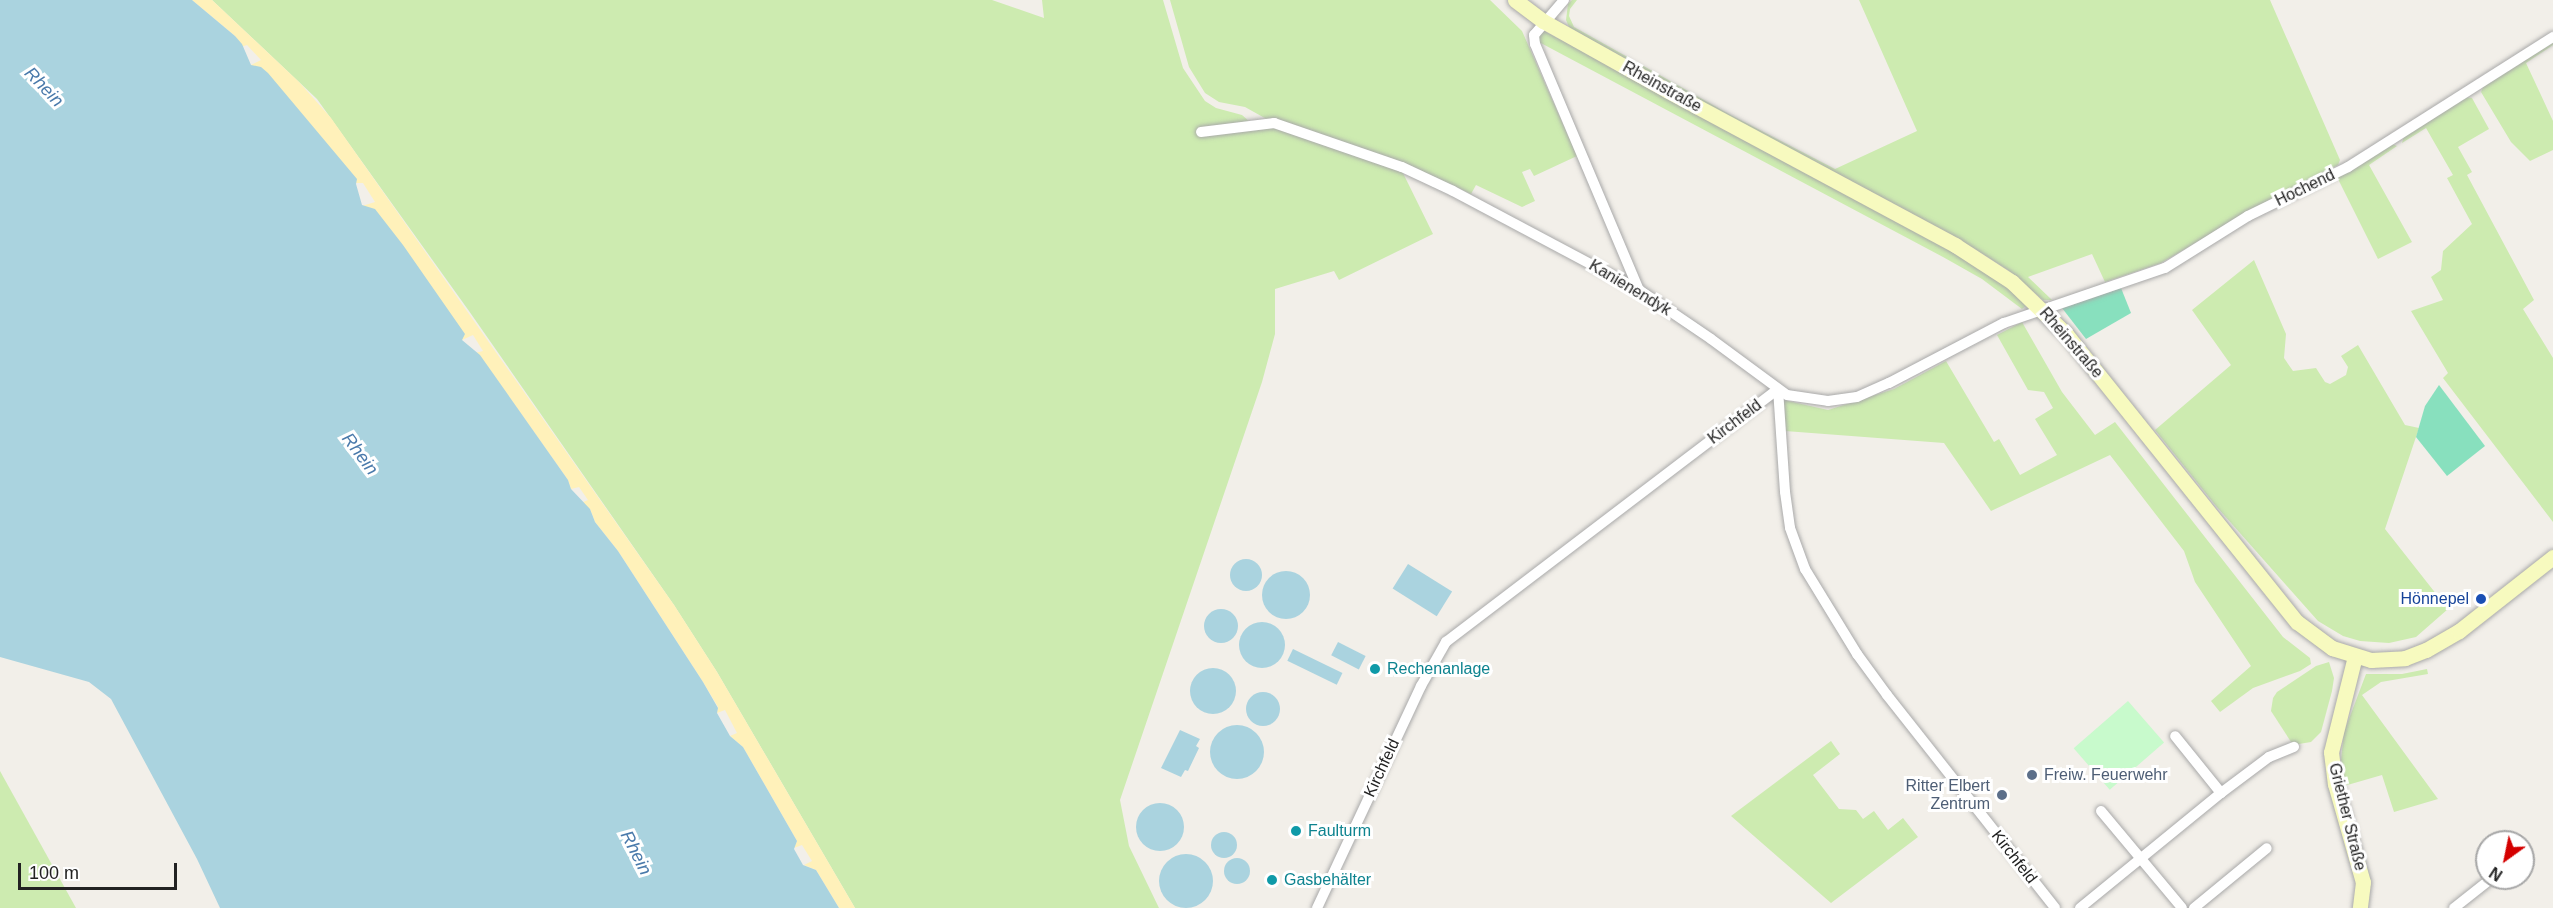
<!DOCTYPE html>
<html>
<head>
<meta charset="utf-8">
<style>
	body { margin:0 }
	#map { position:relative; width:2553px; height:908px; overflow:hidden; background:#f2efe9; font-family:Helvetica,sans-serif }
	div>[style] { position:absolute }
	[style*='--x'] { left:calc(var(--x)*1px); top:calc(var(--y)*1px); width:calc(var(--w)*1px); rotate:calc(var(--a)*1deg) }
	.grass>* { inset:0; background:#cdebb0 }
	.sand>* { inset:0; background:#fff1ba }
	.park>* { inset:0; background:#c8facc; transform-origin:0 0 }
	.pitch>* { inset:0; background:#88e0be }
	.water>* { inset:0; background:#aad3df; transform-origin:0 0 }
	.round { border-radius:50% }
	.roads { filter:drop-shadow(0 0 2px #a9a9a9) drop-shadow(0 0 2px #a9a9a9) }
	.street>* { height:10px; margin:-5px; padding:0 5px; transform-origin:5px; border-radius:5px; background:#fff }
	.secondary>* { height:15px; margin:-7.5px; padding:0 7.5px; transform-origin:7.5px; border-radius:7.5px; background:#f7fabf }
	.dots>* { width:16px; height:16px; translate:-50% -50%; box-sizing:border-box; border:3px solid #fff; border-radius:50% }
	span { translate:-50% -50%; white-space:nowrap; text-align:center; line-height:1.15; -webkit-text-stroke:6px #fff; paint-order:stroke }
	.street-label { font-size:16px; color:#222 }
	.transit-label { font-size:16px; color:#164399 }
	.right { translate:-100% -50%; text-align:right }
	.culture-label { font-size:16px; color:#0d838f }
	.left { translate:0 -50%; text-align:left }
	.service-label { font-size:16px; color:#4e5e75 }
	.water-label { font-size:18px; color:#4a7aab; font-style:italic }
	.north { position:absolute; left:2475px; top:830px; width:60px; height:60px; box-sizing:border-box; background:#fff; border:2px solid #a7a7a7; border-radius:50%; rotate:213deg; font-size:16px; font-weight:700; line-height:24px; text-align:center; color:#222 }
	.north::after { content:''; display:block; margin:auto; width:21px; height:27px; background:#d40000; clip-path:polygon(50% 0,100% 100%,50% 72%,0 100%) }
	.scale { position:absolute; left:18px; top:863px; width:159px; height:27px; box-sizing:border-box; border:3px solid #222; border-top:0; padding-left:8px; font-size:18px; line-height:21px; white-space:nowrap; color:#222; -webkit-text-stroke:4px #fff; paint-order:stroke }
</style>
</head>
<body>
<div id="map">
	<div class="grass">
		<div style="clip-path:polygon(212px 0,992px 0,1044px 18px,1042px 0,1163px 0,1183px 68px,1205px 101px,1216px 108px,1242px 115px,1250px 122px,1277px 127px,1402px 171px,1433px 234px,1339px 280px,1334px 271px,1275px 289px,1275px 334px,1262px 382px,1120px 800px,1129px 846px,1159px 908px,855px 908px,717px 672px,674px 605px,469px 311px,317px 99px)"></div>
		<div style="clip-path:polygon(1170px 0,1490px 0,1522px 31px,1577px 156px,1534px 176px,1530px 169px,1522px 172px,1535px 201px,1522px 207px,1476px 185px,1471px 194px,1405px 164px,1296px 126px,1270px 121px,1245px 107px,1219px 102px,1205px 93px,1189px 67px)"></div>
		<div style="clip-path:polygon(1572px 0,1577px 0,1570px 9px,1569px 16px,1574px 27px,1729px 114px,1835px 169px,1917px 131px,1859px 0,2270px 0,2340px 160px,2338px 165px,2269px 200px,2161px 263px,2105px 282px,2092px 254px,2028px 277px,2052px 300px,2043px 300px,2008px 270px,1975px 249px,1640px 71px,1570px 29px,1566px 20px,1568px 4px)"></div>
		<div style="clip-path:polygon(1544px 31px,1949px 245px,1995px 273px,2027px 305px,2022px 309px,1982px 279px,1943px 257px,1537px 41px,1537px 34px)"></div>
		<div style="clip-path:polygon(2553px 40px,2553px 45px,2526px 63px,2553px 121px,2553px 150px,2530px 161px,2511px 142px,2481px 92px,2484px 85px)"></div>
		<div style="clip-path:polygon(2465px 97px,2472px 98px,2489px 129px,2458px 147px,2472px 172px,2467px 175px,2534px 300px,2523px 309px,2553px 358px,2553px 522px,2443px 378px,2448px 373px,2411px 311px,2443px 300px,2431px 277px,2441px 270px,2443px 251px,2472px 224px,2447px 178px,2453px 175px,2426px 128px,2402px 143px,2404px 136px)"></div>
		<div style="clip-path:polygon(2392px 144px,2397px 146px,2369px 165px,2412px 242px,2378px 259px,2337px 177px)"></div>
		<div style="clip-path:polygon(2254px 260px,2286px 334px,2284px 358px,2293px 371px,2316px 368px,2325px 382px,2330px 384px,2346px 375px,2348px 367px,2341px 356px,2358px 345px,2405px 425px,2419px 428px,2385px 529px,2448px 609px,2416px 637px,2389px 643px,2360px 641px,2343px 636px,2318px 621px,2216px 506px,2155px 430px,2231px 365px,2192px 310px)"></div>
		<div style="clip-path:polygon(2022px 322px,2062px 392px,2095px 435px,2115px 422px,2283px 637px,2310px 658px,2311px 664px,2300px 671px,2253px 688px,2220px 712px,2211px 701px,2251px 666px,2195px 582px,2184px 551px,2110px 455px,1991px 511px,1944px 443px,1785px 431px,1784px 400px,1828px 410px,1894px 389px,1946px 361px,1994px 442px,1999px 439px,2020px 475px,2057px 455px,2035px 419px,2053px 408px,2044px 392px,2028px 390px,1997px 335px)"></div>
		<div style="clip-path:polygon(2329px 662px,2334px 678px,2332px 691px,2321px 732px,2311px 742px,2293px 745px,2271px 711px,2273px 698px,2277px 692px,2316px 666px)"></div>
		<div style="clip-path:polygon(2427px 669px,2428px 674px,2381px 682px,2362px 695px,2438px 799px,2394px 812px,2382px 775px,2344px 786px,2341px 760px,2344px 732px,2366px 674px,2402px 674px)"></div>
		<div style="clip-path:polygon(1831px 741px,1840px 754px,1813px 775px,1839px 809px,1856px 810px,1863px 819px,1874px 811px,1888px 830px,1903px 818px,1918px 837px,1831px 903px,1731px 816px)"></div>
		<div style="clip-path:polygon(0 771px,76px 908px,0 908px)"></div>
	</div>
	<div class="sand">
		<div style="clip-path:polygon(192px 0,212px 0,299px 82px,331px 118px,674px 605px,717px 672px,855px 908px,839px 908px,816px 870px,804px 865px,812px 861px,802px 845px,794px 848px,797px 841px,743px 747px,730px 736px,737px 733px,725px 710px,717px 713px,718px 707px,703px 682px,618px 551px,595px 522px,590px 509px,581px 503px,588px 500px,579px 487px,571px 489px,568px 480px,480px 356px,475px 353px,483px 351px,473px 335px,462px 340px,362px 206px,375px 202px,363px 183px,356px 183px,251px 65px,261px 60px,247px 45px,241px 47px,235px 36px)"></div>
	</div>
	<div class="park">
		<div style="left:2128px;top:701px;width:55px;height:72px;rotate:49deg"></div>
	</div>
	<div class="pitch">
		<div style="clip-path:polygon(2121px 288px,2131px 313px,2086px 339px,2062px 308px)"></div>
		<div style="clip-path:polygon(2439px 385px,2485px 446px,2447px 476px,2416px 437px,2425px 406px)"></div>
	</div>
	<div class="water">
		<div style="clip-path:polygon(0 0,192px 0,235px 36px,242px 44px,251px 65px,261px 67px,268px 73px,357px 179px,356px 184px,362px 205px,375px 209px,403px 245px,465px 334px,462px 340px,480px 355px,568px 480px,571px 489px,590px 509px,595px 522px,618px 551px,703px 682px,718px 708px,717px 713px,730px 736px,743px 747px,797px 841px,794px 849px,803px 865px,816px 870px,839px 908px,220px 908px,197px 859px,111px 699px,89px 682px,0 657px)"></div>
		<div class="round" style="left:1230px;top:559px;width:32px;height:32px"></div>
		<div style="left:1408px;top:564px;width:52px;height:29px;rotate:32deg"></div>
		<div class="round" style="left:1262px;top:571px;width:48px;height:48px"></div>
		<div class="round" style="left:1204px;top:609px;width:34px;height:34px"></div>
		<div class="round" style="left:1239px;top:622px;width:46px;height:46px"></div>
		<div style="left:1338px;top:642px;width:31px;height:15px;rotate:27deg"></div>
		<div style="left:1293px;top:649px;width:55px;height:13px;rotate:26deg"></div>
		<div class="round" style="left:1190px;top:668px;width:46px;height:46px"></div>
		<div class="round" style="left:1246px;top:692px;width:34px;height:34px"></div>
		<div class="round" style="left:1210px;top:725px;width:54px;height:54px"></div>
		<div style="clip-path:polygon(1180px 730px,1200px 739px,1196px 746px,1199px 748px,1188px 771px,1185px 770px,1181px 777px,1161px 768px)"></div>
		<div class="round" style="left:1136px;top:803px;width:48px;height:48px"></div>
		<div class="round" style="left:1211px;top:832px;width:26px;height:26px"></div>
		<div class="round" style="left:1159px;top:854px;width:54px;height:54px"></div>
		<div class="round" style="left:1224px;top:858px;width:26px;height:26px"></div>
	</div>
	<div class="roads">
		<div class="street">
			<div style="--x:1564;--y:0;--w:46;--a:130.6"></div>
			<div style="--x:1534;--y:35;--w:9;--a:84"></div>
			<div style="--x:1535;--y:44;--w:267;--a:67.1"></div>
			<div style="--x:1201;--y:132;--w:74;--a:-7"></div>
			<div style="--x:1274;--y:123;--w:135;--a:19"></div>
			<div style="--x:1402;--y:167;--w:56;--a:25.2"></div>
			<div style="--x:1453;--y:191;--w:211;--a:28"></div>
			<div style="--x:1639;--y:290;--w:87;--a:34.2"></div>
			<div style="--x:1711;--y:339;--w:94;--a:36.4"></div>
			<div style="--x:1787;--y:395;--w:41;--a:8.3"></div>
			<div style="--x:1828;--y:401;--w:29;--a:-8"></div>
			<div style="--x:1857;--y:397;--w:35;--a:-24"></div>
			<div style="--x:1889;--y:383;--w:130;--a:-27.6"></div>
			<div style="--x:2004;--y:323;--w:170;--a:-18.9"></div>
			<div style="--x:2165;--y:268;--w:98;--a:-32.1"></div>
			<div style="--x:2248;--y:216;--w:111;--a:-26.1"></div>
			<div style="--x:2348;--y:167;--w:243;--a:-32.4"></div>
			<div style="--x:1778;--y:389;--w:103;--a:86.1"></div>
			<div style="--x:1785;--y:492;--w:36;--a:82"></div>
			<div style="--x:1790;--y:528;--w:44;--a:69.9"></div>
			<div style="--x:1805;--y:569;--w:100;--a:58.5"></div>
			<div style="--x:1857;--y:654;--w:51;--a:53.8"></div>
			<div style="--x:1887;--y:695;--w:271;--a:51.7"></div>
			<div style="--x:2221;--y:793;--w:60;--a:-36.9"></div>
			<div style="--x:2269;--y:757;--w:27;--a:-22"></div>
			<div style="--x:2101;--y:811;--w:126;--a:50.1"></div>
			<div style="--x:1317;--y:908;--w:245;--a:-64.9"></div>
			<div style="--x:1421;--y:686;--w:51;--a:-60.4"></div>
			<div style="--x:1446;--y:642;--w:417;--a:-37.3"></div>
			<div style="--x:2080;--y:908;--w:182;--a:-39.2"></div>
			<div style="--x:2221;--y:793;--w:73;--a:-128.9"></div>
			<div style="--x:2194;--y:908;--w:94;--a:-39.4"></div>
			<div style="--x:2454;--y:908;--w:48;--a:-38.3"></div>
		</div>
		<div class="secondary">
			<div style="--x:1515;--y:0;--w:35;--a:37"></div>
			<div style="--x:1543;--y:21;--w:143;--a:29.2"></div>
			<div style="--x:1668;--y:91;--w:326;--a:28.2"></div>
			<div style="--x:1955;--y:245;--w:68;--a:33"></div>
			<div style="--x:2012;--y:282;--w:75;--a:43.9"></div>
			<div style="--x:2066;--y:334;--w:369;--a:51.3"></div>
			<div style="--x:2297;--y:622;--w:44;--a:36.6"></div>
			<div style="--x:2332;--y:648;--w:41;--a:17.1"></div>
			<div style="--x:2371;--y:660;--w:34;--a:-3"></div>
			<div style="--x:2405;--y:658;--w:22;--a:-21"></div>
			<div style="--x:2426;--y:650;--w:38;--a:-30"></div>
			<div style="--x:2459;--y:631;--w:120;--a:-38.2"></div>
			<div style="--x:2355;--y:656;--w:99;--a:104"></div>
			<div style="--x:2331;--y:752;--w:32;--a:83"></div>
			<div style="--x:2335;--y:784;--w:102;--a:74.1"></div>
			<div style="--x:2363;--y:882;--w:26;--a:97"></div>
		</div>
	</div>
	<div class="dots">
		<div style="left:2481px;top:599px;background:#1a4fb4"></div>
		<div style="left:1375px;top:669px;background:#0f9aa8"></div>
		<div style="left:2032px;top:775px;background:#5c6f8a"></div>
		<div style="left:2002px;top:795px;background:#5c6f8a"></div>
		<div style="left:1296px;top:831px;background:#0f9aa8"></div>
		<div style="left:1272px;top:880px;background:#0f9aa8"></div>
	</div>
	<div class="street-label">
		<span style="left:1662px;top:87px;rotate:29deg">Rheinstraße</span>
		<span style="left:2305px;top:188px;rotate:-26deg">Hochend</span>
		<span style="left:1630px;top:288px;rotate:31deg">Kanienendyk</span>
		<span style="left:2071px;top:343px;rotate:49deg">Rheinstraße</span>
		<span style="left:1735px;top:422px;rotate:-37deg">Kirchfeld</span>
		<span style="left:1382px;top:768px;rotate:-65deg">Kirchfeld</span>
		<span style="left:2347px;top:817px;rotate:76deg">Griether Straße</span>
		<span style="left:2014px;top:857px;rotate:52deg">Kirchfeld</span>
	</div>
	<div class="transit-label">
		<span class="right" style="left:2469px;top:599px">Hönnepel</span>
	</div>
	<div class="culture-label">
		<span class="left" style="left:1387px;top:669px">Rechenanlage</span>
		<span class="left" style="left:1308px;top:831px">Faulturm</span>
		<span class="left" style="left:1284px;top:880px">Gasbehälter</span>
	</div>
	<div class="service-label">
		<span class="left" style="left:2044px;top:775px">Freiw. Feuerwehr</span>
		<span class="right" style="left:1990px;top:795px">Ritter Elbert<br>Zentrum</span>
	</div>
	<div class="water-label">
		<span style="left:44px;top:87px;rotate:46deg">Rhein</span>
		<span style="left:360px;top:454px;rotate:53deg">Rhein</span>
		<span style="left:636px;top:853px;rotate:63deg">Rhein</span>
	</div>
	<div class="north">N</div>
	<div class="scale">100 m</div>
</div>
</body>
</html>
